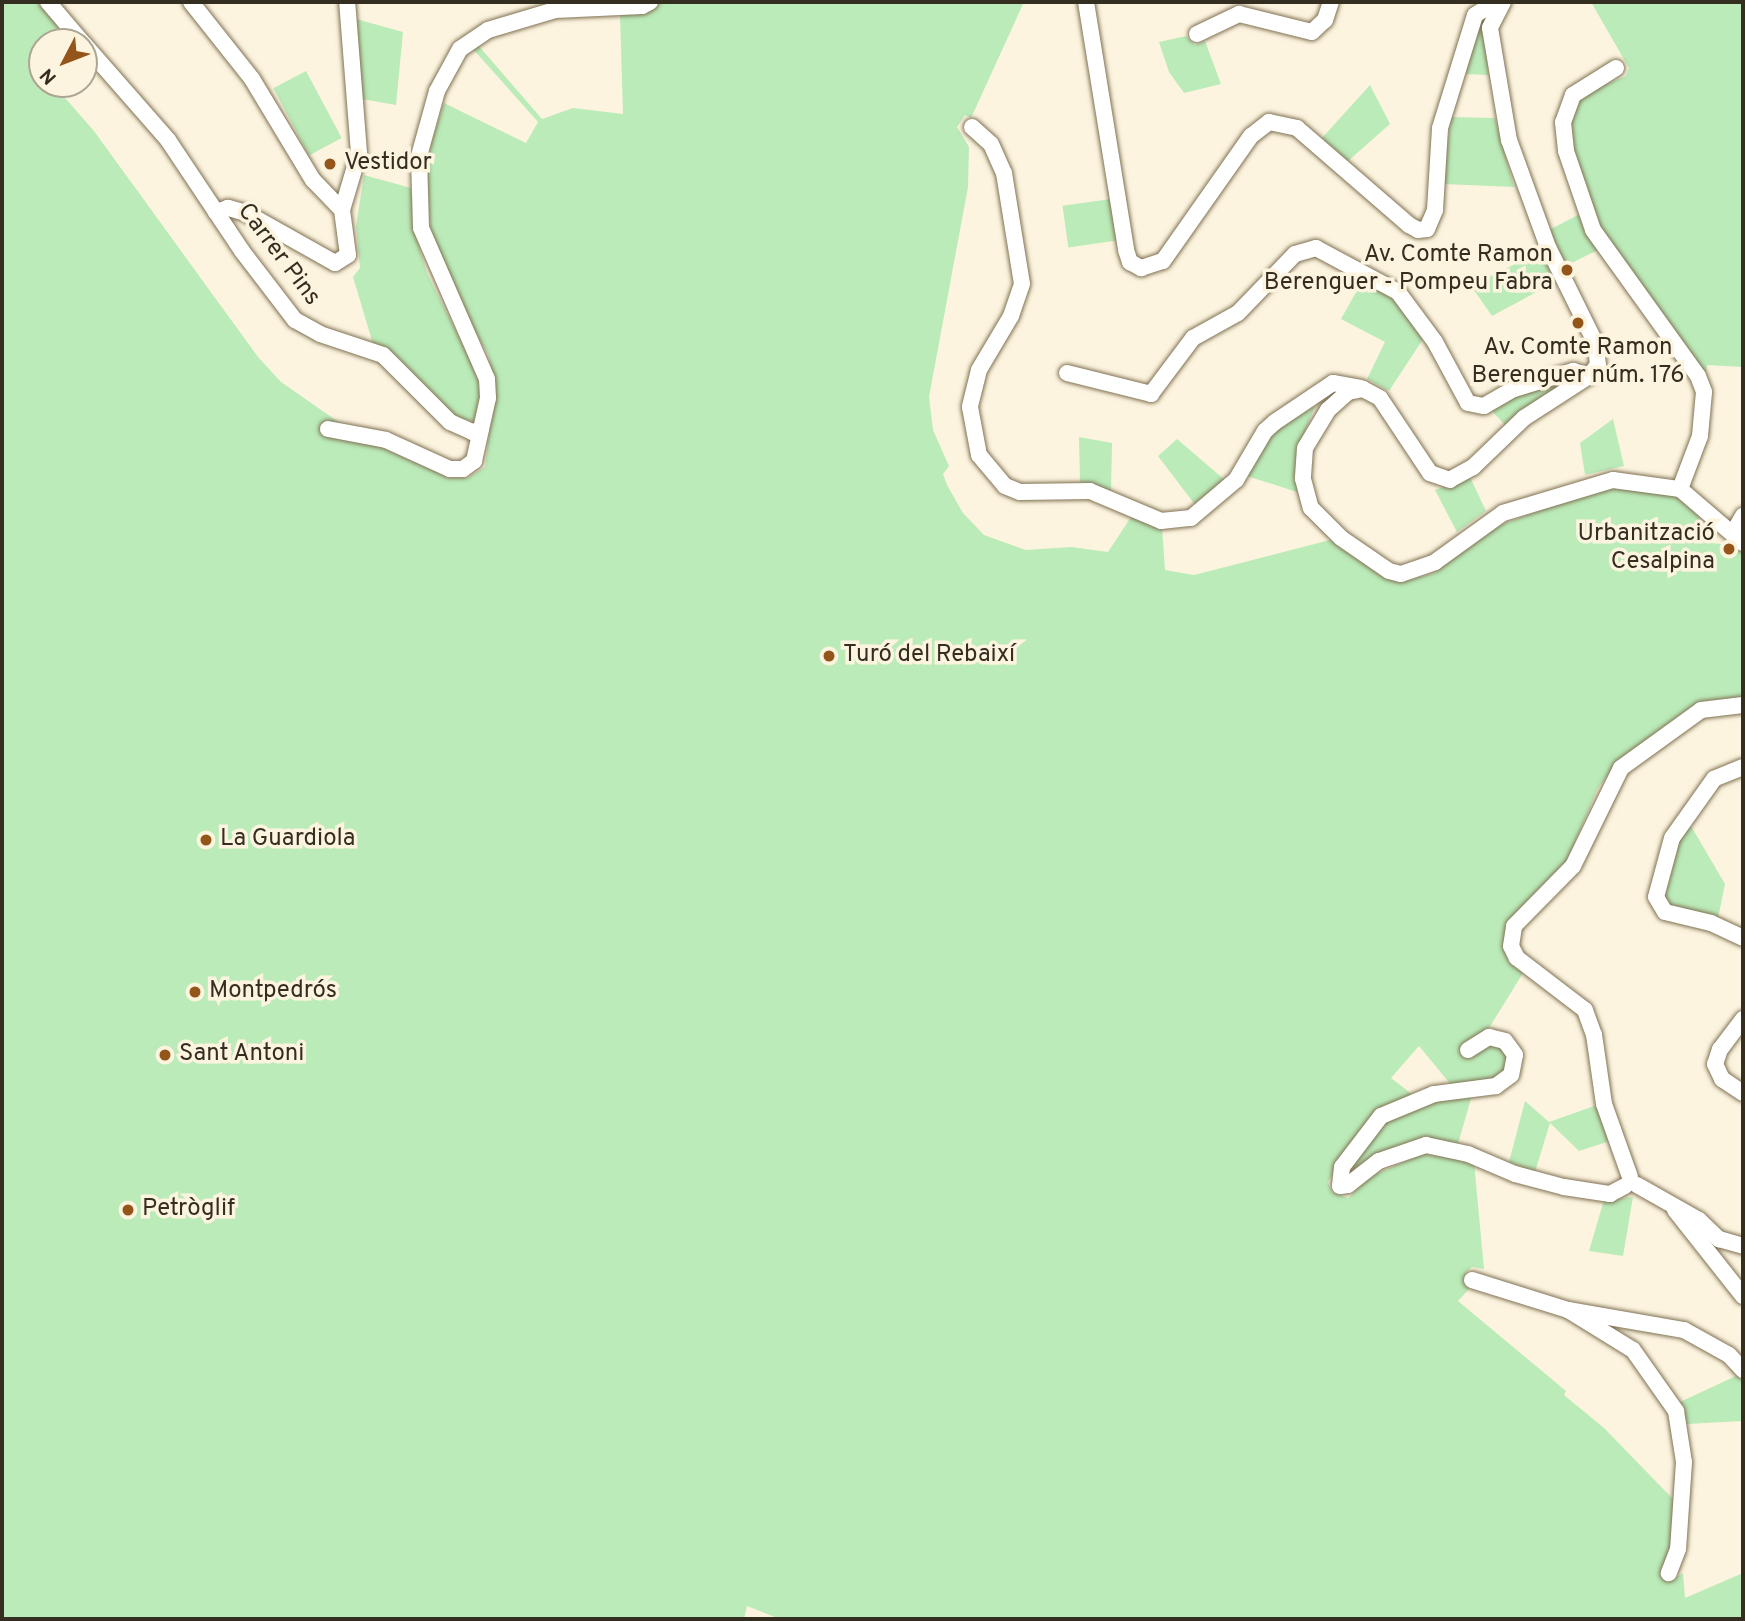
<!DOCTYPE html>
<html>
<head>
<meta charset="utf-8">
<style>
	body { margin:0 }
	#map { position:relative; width:1745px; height:1621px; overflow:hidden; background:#fdf4df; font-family:Overpass,sans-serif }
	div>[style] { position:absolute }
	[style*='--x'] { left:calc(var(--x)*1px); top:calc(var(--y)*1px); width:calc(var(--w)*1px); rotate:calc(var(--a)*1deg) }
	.green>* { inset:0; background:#bbebb9; transform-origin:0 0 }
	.roads { filter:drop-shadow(0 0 2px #7f7152) drop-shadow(0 0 2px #7f7152) }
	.minor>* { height:16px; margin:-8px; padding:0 8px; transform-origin:8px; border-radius:8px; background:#fff }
	.dots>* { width:19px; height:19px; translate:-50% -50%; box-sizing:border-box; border:4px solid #fdf4df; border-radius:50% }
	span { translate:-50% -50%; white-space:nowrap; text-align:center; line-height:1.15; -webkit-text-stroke:7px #fdf4df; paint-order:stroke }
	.poi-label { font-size:24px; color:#342e21 }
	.left { translate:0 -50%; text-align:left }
	.right { translate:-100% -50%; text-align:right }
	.street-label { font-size:24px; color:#342e21 }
	.frame { position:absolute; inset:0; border:4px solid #342e21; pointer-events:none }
	.north { position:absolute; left:28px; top:28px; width:70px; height:70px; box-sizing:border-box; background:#fdf4df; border:2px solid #ada593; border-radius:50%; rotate:228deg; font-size:19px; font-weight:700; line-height:28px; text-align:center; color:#342e21 }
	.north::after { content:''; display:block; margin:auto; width:24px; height:32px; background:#935519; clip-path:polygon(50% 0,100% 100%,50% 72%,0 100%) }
</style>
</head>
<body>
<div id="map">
	<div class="green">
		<div style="clip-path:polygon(2px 2px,37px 2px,72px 40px,42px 42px,42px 84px,53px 84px,94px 131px,258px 357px,281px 382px,363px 439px,449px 478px,468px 478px,485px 467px,495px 384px,488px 354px,457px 301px,431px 232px,427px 182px,431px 144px,444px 103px,526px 143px,538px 122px,473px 49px,478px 45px,542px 119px,573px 108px,623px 114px,620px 15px,645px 14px,661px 2px,1024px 2px,971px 118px,965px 115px,957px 127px,969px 147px,968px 187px,929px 397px,933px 430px,949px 466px,943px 474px,947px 485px,963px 513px,984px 535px,1026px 550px,1071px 547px,1108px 552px,1131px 517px,1162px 526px,1165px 570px,1194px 575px,1330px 540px,1390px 579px,1403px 582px,1434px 573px,1498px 526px,1595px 490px,1621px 487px,1681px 497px,1699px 514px,1702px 534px,1711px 543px,1741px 546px,1743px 698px,1691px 707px,1618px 762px,1598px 788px,1566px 863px,1508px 921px,1504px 948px,1508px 961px,1523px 973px,1486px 1033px,1460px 1048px,1463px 1055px,1472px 1056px,1485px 1045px,1499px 1044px,1507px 1054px,1508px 1067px,1499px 1078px,1452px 1086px,1419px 1046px,1391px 1078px,1413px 1095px,1364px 1125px,1328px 1182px,1332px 1192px,1348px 1198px,1371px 1176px,1423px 1154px,1474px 1162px,1484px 1269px,1472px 1267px,1466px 1272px,1464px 1281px,1470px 1288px,1458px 1301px,1566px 1391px,1564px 1395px,1604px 1428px,1674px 1500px,1671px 1555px,1662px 1568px,1662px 1577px,1671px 1581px,1683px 1573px,1685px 1598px,1743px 1573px,1743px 1619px,780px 1619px,747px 1606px,744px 1619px,2px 1619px)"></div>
		<div style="clip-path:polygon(1591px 2px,1743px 2px,1743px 367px,1707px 365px,1706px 377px,1597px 230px,1569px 133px,1572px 107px,1582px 94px,1626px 76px,1629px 68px)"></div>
		<div style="clip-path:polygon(1486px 17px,1488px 75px,1466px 74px,1476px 28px)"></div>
		<div style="clip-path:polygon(356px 19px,403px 32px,396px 105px,362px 99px)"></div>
		<div style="clip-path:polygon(1186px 36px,1195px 45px,1205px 41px,1221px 84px,1184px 93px,1169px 72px,1159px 42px)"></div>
		<div style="left:306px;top:71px;width:76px;height:37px;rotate:62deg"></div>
		<div style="clip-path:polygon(1370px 85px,1390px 124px,1348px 161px,1322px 138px)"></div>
		<div style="clip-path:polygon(1451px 117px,1495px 118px,1514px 187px,1443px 184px)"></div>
		<div style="clip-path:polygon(364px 175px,411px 188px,416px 237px,427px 273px,479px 377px,481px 396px,474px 421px,456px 418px,398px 358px,373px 344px,353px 277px,360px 268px,356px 226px)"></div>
		<div style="left:1111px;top:199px;width:42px;height:49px;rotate:82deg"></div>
		<div style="left:1580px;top:214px;width:40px;height:35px;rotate:63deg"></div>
		<div style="clip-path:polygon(1541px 251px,1555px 282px,1492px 316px,1471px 286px)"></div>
		<div style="clip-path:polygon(1364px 278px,1390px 294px,1425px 336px,1389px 391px,1367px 379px,1385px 342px,1341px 319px)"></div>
		<div style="clip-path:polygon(1574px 376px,1505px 425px,1491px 410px,1516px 397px)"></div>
		<div style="clip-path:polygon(1315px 406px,1297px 453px,1297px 492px,1247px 476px,1271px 434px)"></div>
		<div style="clip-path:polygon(1613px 419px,1624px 466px,1585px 475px,1580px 443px)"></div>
		<div style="clip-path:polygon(1079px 437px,1112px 443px,1111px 491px,1080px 482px)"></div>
		<div style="clip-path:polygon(1177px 439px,1226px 481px,1196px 506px,1158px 456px)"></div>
		<div style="clip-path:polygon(1470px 477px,1486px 511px,1457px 532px,1435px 490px)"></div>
		<div style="clip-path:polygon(1691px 826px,1725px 884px,1718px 918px,1671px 905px,1665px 898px,1678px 843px)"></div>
		<div style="clip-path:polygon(1472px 1095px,1458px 1144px,1378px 1156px,1349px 1171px,1362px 1146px,1383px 1123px,1434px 1101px)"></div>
		<div style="clip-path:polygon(1525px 1101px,1549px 1122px,1597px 1105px,1610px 1141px,1579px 1151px,1550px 1123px,1535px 1172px,1509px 1162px)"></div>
		<div style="clip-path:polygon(1633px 1197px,1623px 1256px,1589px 1251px,1604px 1200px)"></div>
		<div style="clip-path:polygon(1738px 1375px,1743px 1383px,1743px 1421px,1687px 1424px,1680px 1402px)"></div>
	</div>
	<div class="roads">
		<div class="minor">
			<div style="--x:48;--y:2;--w:52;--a:49.6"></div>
			<div style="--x:191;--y:2;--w:98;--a:51.6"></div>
			<div style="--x:252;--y:79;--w:118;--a:58.9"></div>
			<div style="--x:313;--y:180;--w:42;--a:46"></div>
			<div style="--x:342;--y:210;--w:45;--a:82.4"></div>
			<div style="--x:348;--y:255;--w:15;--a:148"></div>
			<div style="--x:335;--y:263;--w:102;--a:-150.7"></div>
			<div style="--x:246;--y:213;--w:19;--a:-164"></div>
			<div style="--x:228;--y:208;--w:13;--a:162"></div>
			<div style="--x:1086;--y:2;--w:251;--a:80.8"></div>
			<div style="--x:1126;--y:250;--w:13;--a:72"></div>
			<div style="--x:1130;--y:262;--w:13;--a:29"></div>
			<div style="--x:1141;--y:268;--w:23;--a:-18"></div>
			<div style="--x:1163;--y:261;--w:153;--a:-54.9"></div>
			<div style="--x:1251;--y:136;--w:23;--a:-38"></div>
			<div style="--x:1269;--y:122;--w:29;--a:12"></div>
			<div style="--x:1297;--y:128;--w:148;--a:40.9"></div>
			<div style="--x:1409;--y:225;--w:10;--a:29"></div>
			<div style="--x:1418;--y:230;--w:9;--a:-6"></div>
			<div style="--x:1427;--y:229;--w:21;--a:-67"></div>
			<div style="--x:1435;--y:210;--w:82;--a:-86.5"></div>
			<div style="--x:1440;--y:128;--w:118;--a:-72.8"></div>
			<div style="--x:1475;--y:15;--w:25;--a:-32"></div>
			<div style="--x:1503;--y:2;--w:29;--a:117"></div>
			<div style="--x:1490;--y:28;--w:114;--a:80.4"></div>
			<div style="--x:1509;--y:140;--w:114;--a:70"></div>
			<div style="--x:1548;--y:247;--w:108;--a:63.7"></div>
			<div style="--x:1596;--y:344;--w:21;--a:85"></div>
			<div style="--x:1598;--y:365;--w:14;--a:129"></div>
			<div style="--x:1589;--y:376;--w:77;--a:147.1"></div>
			<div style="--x:1524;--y:418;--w:71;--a:136.1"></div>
			<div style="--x:1473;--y:467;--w:26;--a:151"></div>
			<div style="--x:1450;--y:480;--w:21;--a:-161"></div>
			<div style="--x:1430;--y:473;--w:90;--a:-123.7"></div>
			<div style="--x:1380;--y:398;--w:19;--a:-152"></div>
			<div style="--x:1363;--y:389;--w:15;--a:169"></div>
			<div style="--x:1348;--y:392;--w:27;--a:138"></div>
			<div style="--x:1328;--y:410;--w:44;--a:121.2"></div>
			<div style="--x:1305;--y:448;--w:31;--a:94"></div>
			<div style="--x:1303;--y:479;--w:30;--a:75"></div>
			<div style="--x:1311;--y:508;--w:42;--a:45"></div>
			<div style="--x:1341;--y:538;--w:58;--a:34.5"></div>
			<div style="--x:1389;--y:571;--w:12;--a:14"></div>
			<div style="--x:1401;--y:574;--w:36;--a:-19"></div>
			<div style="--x:1435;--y:562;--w:84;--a:-35.8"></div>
			<div style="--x:1503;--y:513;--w:115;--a:-16.7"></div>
			<div style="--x:1613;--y:480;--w:68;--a:7.7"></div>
			<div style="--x:1680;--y:489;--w:83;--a:40.6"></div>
			<div style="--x:1197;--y:34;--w:47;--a:-25.5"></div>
			<div style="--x:1239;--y:14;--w:75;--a:13.9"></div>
			<div style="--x:1312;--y:32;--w:18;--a:-43"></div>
			<div style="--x:1325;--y:20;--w:19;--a:-72"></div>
			<div style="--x:84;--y:44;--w:128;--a:48.8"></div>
			<div style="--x:168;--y:140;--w:133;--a:56.3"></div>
			<div style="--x:242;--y:251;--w:87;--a:52.5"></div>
			<div style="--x:295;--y:320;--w:29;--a:29"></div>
			<div style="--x:320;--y:334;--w:66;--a:18.4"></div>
			<div style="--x:383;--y:355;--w:95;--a:45"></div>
			<div style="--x:450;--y:422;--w:24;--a:24"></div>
			<div style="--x:472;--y:432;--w:9;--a:-13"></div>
			<div style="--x:1616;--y:68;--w:51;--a:147.9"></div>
			<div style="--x:1573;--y:95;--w:29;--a:110"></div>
			<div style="--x:1563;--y:122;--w:29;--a:84"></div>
			<div style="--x:1566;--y:151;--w:83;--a:71.1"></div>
			<div style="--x:1593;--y:230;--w:180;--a:54.3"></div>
			<div style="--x:1698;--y:376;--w:17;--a:69"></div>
			<div style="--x:1704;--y:392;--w:44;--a:95.2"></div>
			<div style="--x:1700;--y:436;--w:57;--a:110.7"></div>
			<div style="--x:972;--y:127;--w:25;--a:42"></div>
			<div style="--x:991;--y:144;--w:32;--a:66"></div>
			<div style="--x:1004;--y:173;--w:112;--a:80.8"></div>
			<div style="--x:1022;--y:284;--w:34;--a:109"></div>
			<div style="--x:1011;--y:316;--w:63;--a:120.7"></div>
			<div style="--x:979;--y:370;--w:38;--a:104"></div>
			<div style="--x:970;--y:407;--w:49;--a:79.4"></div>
			<div style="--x:979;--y:455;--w:40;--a:50"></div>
			<div style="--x:1005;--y:486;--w:16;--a:22"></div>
			<div style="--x:1020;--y:492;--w:70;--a:-0.8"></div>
			<div style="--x:1090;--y:491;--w:77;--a:22.9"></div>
			<div style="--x:1161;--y:521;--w:30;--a:-6"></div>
			<div style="--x:1191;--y:518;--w:59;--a:-40.2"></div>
			<div style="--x:1236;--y:480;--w:57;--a:-59.4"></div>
			<div style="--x:1265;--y:431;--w:13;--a:-42"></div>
			<div style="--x:1275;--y:422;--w:70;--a:-33.9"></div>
			<div style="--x:1333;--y:383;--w:28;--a:10"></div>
			<div style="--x:342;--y:210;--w:59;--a:-73.4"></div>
			<div style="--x:359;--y:153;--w:151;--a:-94.5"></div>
			<div style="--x:1067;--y:373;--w:87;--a:14"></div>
			<div style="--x:1151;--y:394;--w:70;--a:-53.1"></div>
			<div style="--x:1193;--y:338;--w:51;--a:-29.1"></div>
			<div style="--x:1238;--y:313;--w:82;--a:-46"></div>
			<div style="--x:1295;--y:254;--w:22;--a:-16"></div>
			<div style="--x:1316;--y:248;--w:93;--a:28.2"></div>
			<div style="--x:1398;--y:292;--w:62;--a:53.5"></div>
			<div style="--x:1435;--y:342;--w:69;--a:61.6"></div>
			<div style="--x:1468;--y:403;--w:16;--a:11"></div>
			<div style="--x:1484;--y:406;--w:34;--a:-30"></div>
			<div style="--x:1514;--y:389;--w:62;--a:-17"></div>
			<div style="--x:1573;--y:371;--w:17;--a:17"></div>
			<div style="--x:328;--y:429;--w:59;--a:10.7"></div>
			<div style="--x:386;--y:440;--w:70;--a:24.4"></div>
			<div style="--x:450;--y:469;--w:13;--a:0"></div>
			<div style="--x:463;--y:469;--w:14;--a:-36"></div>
			<div style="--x:474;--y:461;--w:65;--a:-77.5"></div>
			<div style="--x:488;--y:398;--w:19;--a:-93"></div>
			<div style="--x:487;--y:379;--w:165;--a:-113.6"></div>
			<div style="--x:421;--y:228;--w:72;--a:-91.6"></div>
			<div style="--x:419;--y:156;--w:67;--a:-74.5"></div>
			<div style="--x:437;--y:91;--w:48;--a:-61.3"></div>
			<div style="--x:460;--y:49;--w:34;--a:-34"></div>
			<div style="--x:488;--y:30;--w:70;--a:-16.6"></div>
			<div style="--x:555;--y:10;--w:87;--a:-2.6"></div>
			<div style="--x:642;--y:6;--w:9;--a:-27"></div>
			<div style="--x:1733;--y:533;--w:20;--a:-60"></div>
			<div style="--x:1743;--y:767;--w:31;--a:158"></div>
			<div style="--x:1714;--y:779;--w:72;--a:125.4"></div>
			<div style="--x:1672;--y:838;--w:61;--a:105.2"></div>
			<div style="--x:1656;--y:897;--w:17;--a:59"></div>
			<div style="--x:1665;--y:912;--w:47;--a:13.4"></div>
			<div style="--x:1711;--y:923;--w:35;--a:25"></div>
			<div style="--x:1743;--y:1019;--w:38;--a:127"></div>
			<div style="--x:1720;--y:1049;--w:16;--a:108"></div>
			<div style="--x:1715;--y:1064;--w:17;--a:65"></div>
			<div style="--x:1722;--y:1079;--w:25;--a:34"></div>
			<div style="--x:1468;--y:1050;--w:25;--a:-32"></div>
			<div style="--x:1489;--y:1037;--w:16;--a:14"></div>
			<div style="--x:1505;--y:1041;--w:17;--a:54"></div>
			<div style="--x:1515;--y:1055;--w:20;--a:101"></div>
			<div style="--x:1511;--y:1075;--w:19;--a:144"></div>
			<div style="--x:1496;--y:1086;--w:63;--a:172.6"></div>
			<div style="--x:1434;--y:1094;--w:57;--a:157.5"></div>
			<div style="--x:1381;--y:1116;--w:64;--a:127.4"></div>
			<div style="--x:1342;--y:1167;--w:19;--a:96"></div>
			<div style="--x:1340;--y:1186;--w:8;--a:-7"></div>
			<div style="--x:1348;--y:1185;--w:39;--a:-38"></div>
			<div style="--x:1379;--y:1161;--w:50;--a:-18.8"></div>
			<div style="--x:1426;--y:1145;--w:43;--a:12.1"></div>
			<div style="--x:1468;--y:1154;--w:51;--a:23.1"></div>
			<div style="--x:1515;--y:1174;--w:51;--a:14.9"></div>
			<div style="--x:1564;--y:1187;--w:47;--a:8.7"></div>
			<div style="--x:1610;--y:1194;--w:17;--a:-28"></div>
			<div style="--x:1630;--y:1177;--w:77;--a:-109.6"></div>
			<div style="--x:1604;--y:1104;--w:70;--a:-98.2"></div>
			<div style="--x:1594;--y:1035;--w:27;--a:-110"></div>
			<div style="--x:1585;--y:1010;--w:86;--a:-142.6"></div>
			<div style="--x:1517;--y:958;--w:13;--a:-117"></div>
			<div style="--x:1511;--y:946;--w:20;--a:-81"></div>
			<div style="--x:1514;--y:926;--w:84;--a:-45.5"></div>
			<div style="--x:1573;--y:866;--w:109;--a:-63.9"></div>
			<div style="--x:1621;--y:768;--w:99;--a:-35.9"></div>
			<div style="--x:1701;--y:710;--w:42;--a:-6.8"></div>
			<div style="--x:1637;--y:1185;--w:71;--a:29.4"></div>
			<div style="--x:1699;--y:1220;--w:28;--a:44"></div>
			<div style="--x:1719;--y:1239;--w:25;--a:16"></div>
			<div style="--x:1675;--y:1210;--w:110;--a:51.7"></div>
			<div style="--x:1472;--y:1280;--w:101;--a:17.4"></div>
			<div style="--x:1568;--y:1310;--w:118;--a:9.8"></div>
			<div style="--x:1684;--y:1330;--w:51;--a:29.1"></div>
			<div style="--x:1729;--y:1355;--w:21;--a:47"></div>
			<div style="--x:1568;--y:1310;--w:76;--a:31.6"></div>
			<div style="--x:1633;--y:1350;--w:75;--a:54.8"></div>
			<div style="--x:1676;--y:1411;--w:52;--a:81.1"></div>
			<div style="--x:1684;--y:1462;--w:87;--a:93.9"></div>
			<div style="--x:1678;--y:1549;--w:26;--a:111"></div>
		</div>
	</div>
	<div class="dots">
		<div style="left:330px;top:164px;background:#935519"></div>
		<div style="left:1567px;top:270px;background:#935519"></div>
		<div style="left:1578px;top:323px;background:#935519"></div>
		<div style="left:1729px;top:549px;background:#935519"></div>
		<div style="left:829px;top:656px;background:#935519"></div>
		<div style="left:206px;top:840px;background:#935519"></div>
		<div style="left:195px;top:992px;background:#935519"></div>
		<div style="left:165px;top:1055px;background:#935519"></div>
		<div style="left:128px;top:1210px;background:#935519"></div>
	</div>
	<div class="poi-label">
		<span class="left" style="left:344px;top:164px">Vestidor</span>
		<span class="right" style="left:1553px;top:270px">Av. Comte Ramon<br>Berenguer - Pompeu Fabra</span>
		<span style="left:1578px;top:363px">Av. Comte Ramon<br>Berenguer núm. 176</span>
		<span class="right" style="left:1715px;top:549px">Urbanització<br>Cesalpina</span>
		<span class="left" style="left:843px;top:656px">Turó del Rebaixí</span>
		<span class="left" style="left:220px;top:840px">La Guardiola</span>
		<span class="left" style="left:209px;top:992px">Montpedrós</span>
		<span class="left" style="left:179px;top:1055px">Sant Antoni</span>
		<span class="left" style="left:142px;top:1210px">Petròglif</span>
	</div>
	<div class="street-label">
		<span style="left:278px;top:255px;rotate:53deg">Carrer Pins</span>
	</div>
	<div class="frame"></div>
	<div class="north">N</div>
</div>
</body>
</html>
